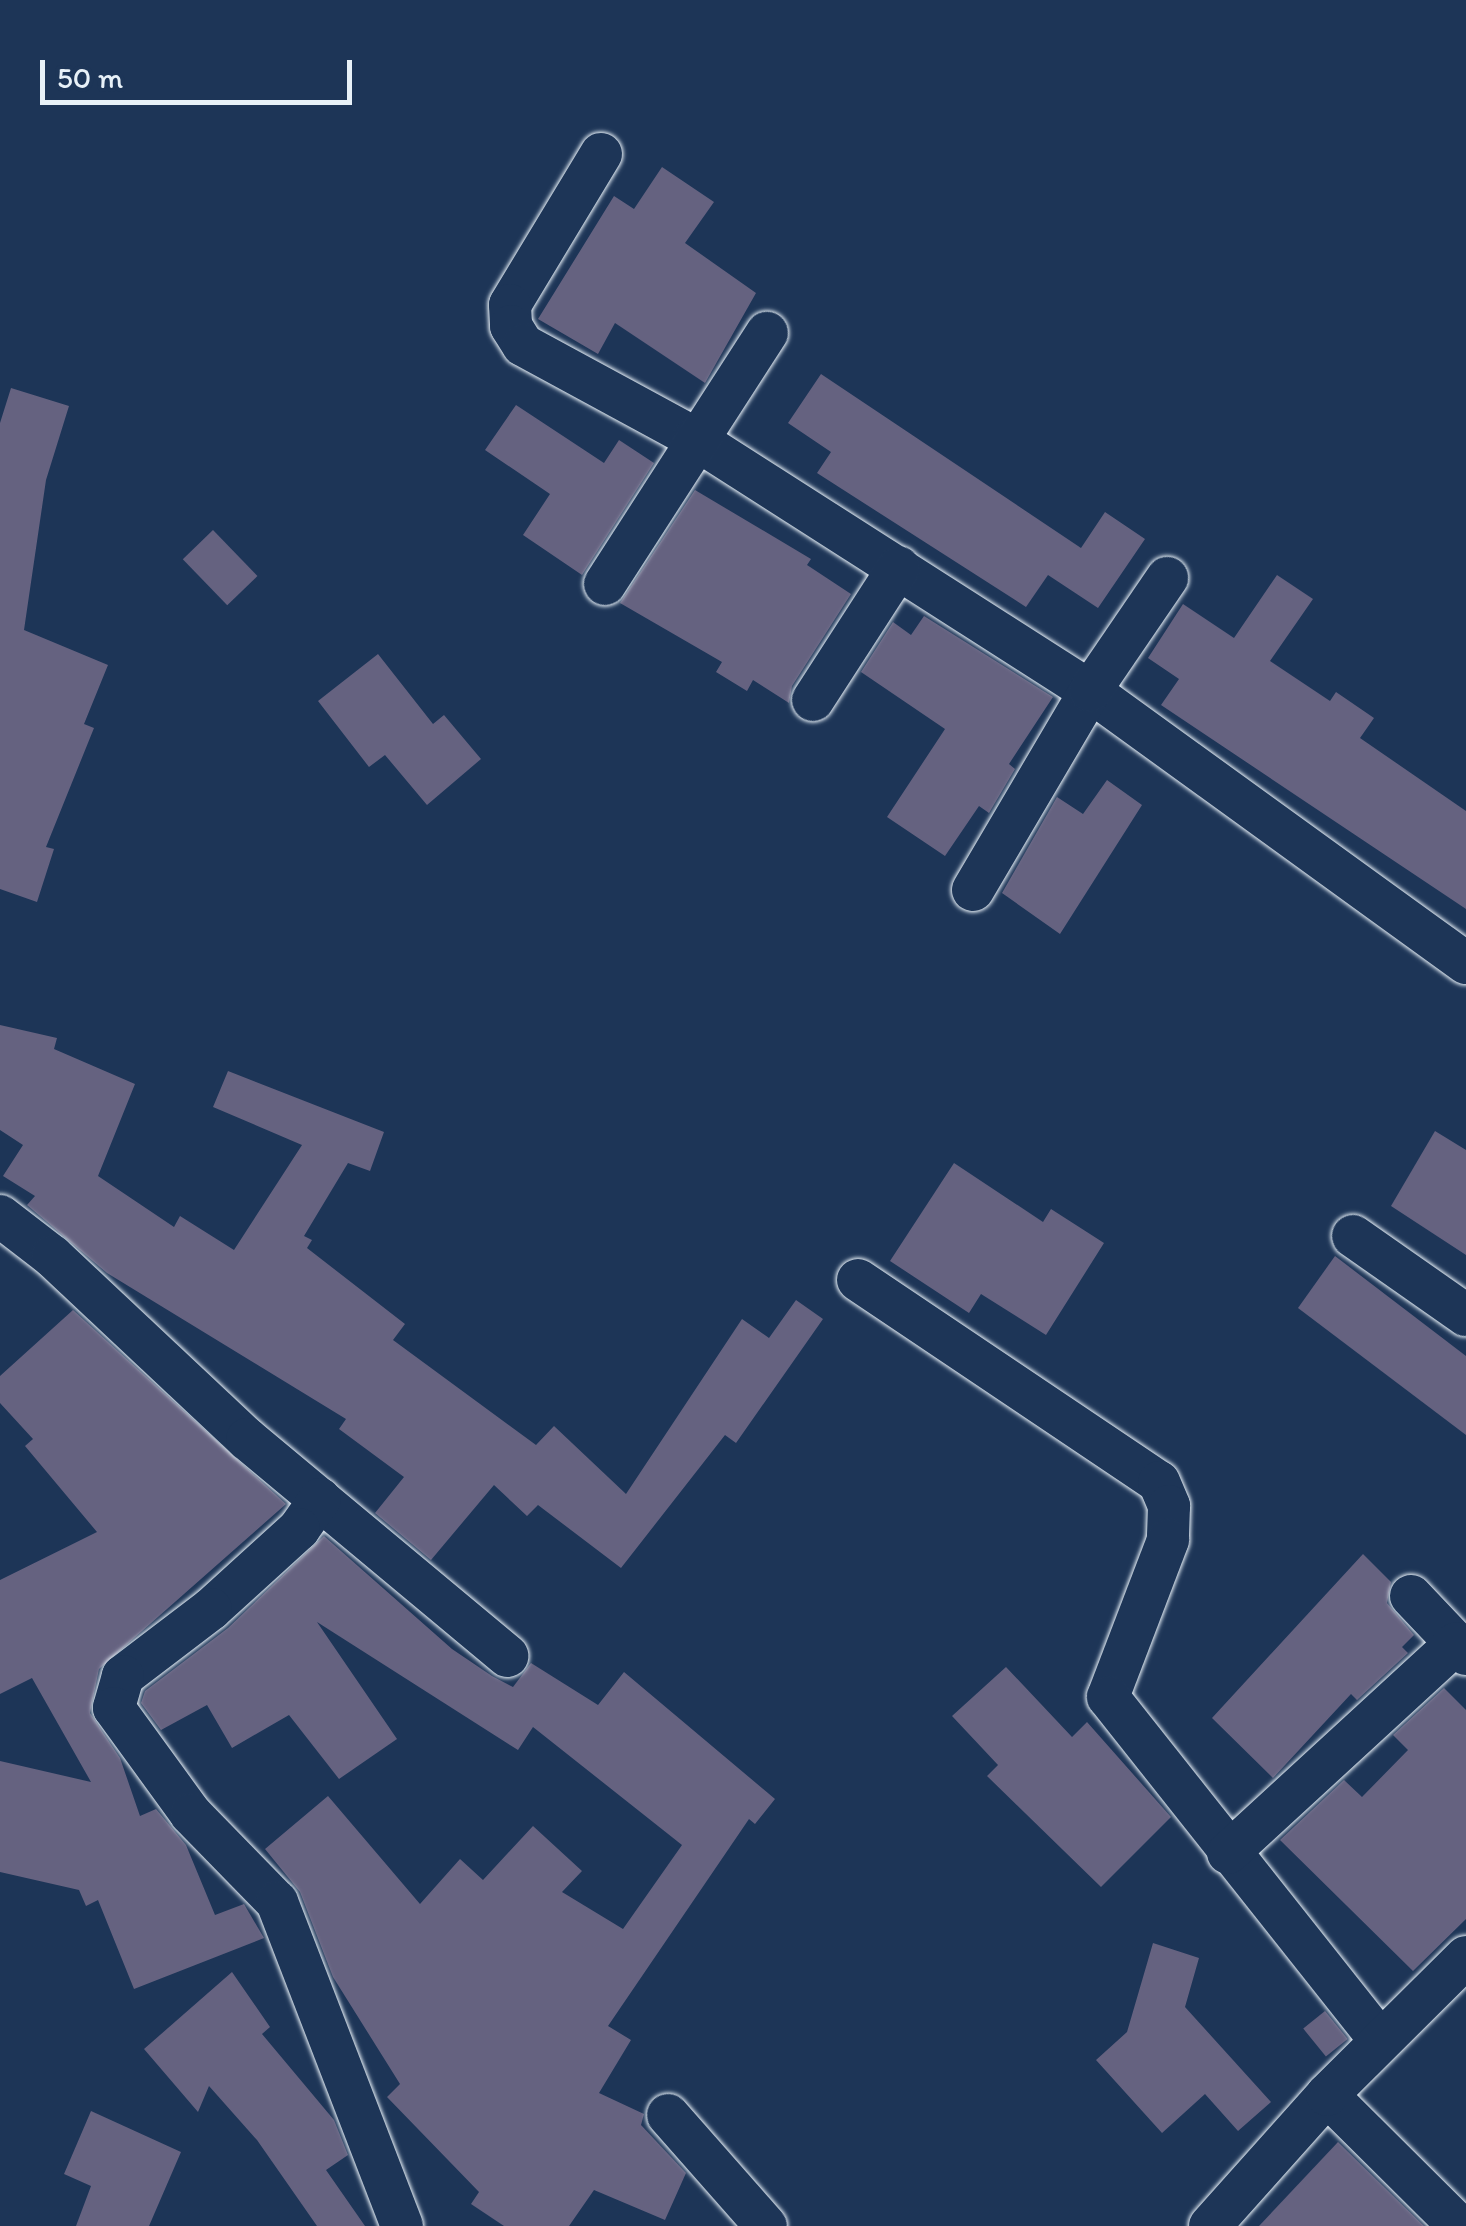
<!DOCTYPE html>
<html>
<head>
<meta charset="utf-8">
<style>
	body { margin:0 }
	#map { position:relative; width:1466px; height:2226px; overflow:hidden; background:#1d3557; font-family:Itim,sans-serif }
	div>[style] { position:absolute }
	[style*='--x'] { left:calc(var(--x)*1px); top:calc(var(--y)*1px); width:calc(var(--w)*1px); rotate:calc(var(--a)*1deg) }
	.building>* { inset:0; background:#656280; transform-origin:0 0 }
	.roads { filter:drop-shadow(0 0 2px #e8f1f8) drop-shadow(0 0 2px #e8f1f8) }
	.minor>* { height:42px; margin:-21px; padding:0 21px; transform-origin:21px; border-radius:21px; background:#1d3557 }
	span { translate:-50% -50%; white-space:nowrap; text-align:center; line-height:1.15; -webkit-text-stroke:10px #1d3557; paint-order:stroke }
	.scale { position:absolute; left:40px; top:60px; width:312px; height:45px; box-sizing:border-box; border:5px solid #e8f1f8; border-top:0; padding-left:12px; font-size:30px; line-height:35px; white-space:nowrap; color:#e8f1f8; -webkit-text-stroke:8px #1d3557; paint-order:stroke }
</style>
</head>
<body>
<div id="map">
	<div class="building">
		<div style="clip-path:polygon(662px 167px,714px 202px,685px 243px,756px 293px,705px 383px,615px 323px,598px 354px,538px 319px,614px 196px,634px 209px)"></div>
		<div style="clip-path:polygon(821px 374px,1081px 548px,1105px 512px,1145px 539px,1098px 608px,1048px 575px,1026px 607px,817px 473px,831px 452px,788px 423px)"></div>
		<div style="clip-path:polygon(11px 388px,69px 406px,46px 480px,24px 630px,108px 665px,84px 724px,94px 728px,46px 847px,54px 849px,37px 902px,0 889px,0 423px)"></div>
		<div style="clip-path:polygon(516px 405px,604px 463px,619px 440px,654px 463px,582px 575px,523px 535px,550px 494px,485px 450px)"></div>
		<div style="clip-path:polygon(695px 490px,811px 559px,807px 565px,851px 594px,792px 686px,789px 703px,753px 680px,747px 691px,716px 672px,722px 662px,620px 603px)"></div>
		<div style="left:213px;top:530px;width:64px;height:42px;rotate:46deg"></div>
		<div style="clip-path:polygon(1277px 575px,1313px 599px,1270px 661px,1330px 701px,1336px 692px,1374px 718px,1360px 738px,1466px 811px,1466px 909px,1161px 705px,1179px 679px,1148px 658px,1183px 604px,1234px 638px)"></div>
		<div style="clip-path:polygon(924px 616px,1053px 697px,1009px 764px,1015px 769px,989px 813px,979px 806px,945px 856px,887px 817px,945px 729px,861px 672px,893px 622px,911px 635px)"></div>
		<div style="clip-path:polygon(378px 654px,433px 724px,444px 715px,481px 759px,427px 805px,385px 755px,369px 767px,318px 701px)"></div>
		<div style="clip-path:polygon(1107px 780px,1142px 805px,1060px 934px,1002px 893px,1057px 797px,1083px 814px)"></div>
		<div style="clip-path:polygon(0 1025px,57px 1038px,54px 1049px,135px 1084px,98px 1176px,174px 1227px,180px 1216px,234px 1250px,302px 1145px,213px 1107px,228px 1071px,384px 1132px,370px 1171px,348px 1163px,304px 1236px,312px 1240px,307px 1248px,405px 1324px,393px 1340px,536px 1445px,554px 1426px,626px 1494px,742px 1319px,769px 1338px,796px 1300px,823px 1319px,736px 1443px,725px 1435px,621px 1568px,538px 1505px,527px 1516px,494px 1485px,431px 1560px,375px 1513px,404px 1477px,339px 1429px,346px 1419px,107px 1273px,27px 1205px,35px 1196px,3px 1176px,23px 1145px,0 1130px)"></div>
		<div style="clip-path:polygon(1435px 1131px,1466px 1150px,1466px 1255px,1391px 1206px)"></div>
		<div style="clip-path:polygon(954px 1163px,1043px 1222px,1051px 1209px,1104px 1243px,1046px 1335px,981px 1294px,969px 1313px,890px 1261px)"></div>
		<div style="clip-path:polygon(1335px 1256px,1466px 1356px,1466px 1435px,1298px 1308px)"></div>
		<div style="clip-path:polygon(73px 1310px,286px 1504px,99px 1669px,90px 1713px,120px 1758px,140px 1816px,156px 1809px,186px 1845px,215px 1915px,244px 1904px,264px 1938px,134px 1989px,98px 1900px,86px 1906px,79px 1890px,0 1872px,0 1761px,91px 1782px,32px 1678px,0 1694px,0 1580px,97px 1532px,25px 1446px,33px 1439px,0 1403px,0 1376px)"></div>
		<div style="clip-path:polygon(324px 1536px,452px 1649px,492px 1676px,513px 1687px,531px 1663px,598px 1705px,624px 1672px,775px 1799px,755px 1824px,749px 1819px,608px 2026px,631px 2040px,599px 2093px,644px 2114px,641px 2125px,686px 2173px,665px 2220px,594px 2190px,569px 2226px,504px 2226px,471px 2204px,479px 2192px,387px 2097px,400px 2084px,333px 1977px,300px 1892px,265px 1849px,328px 1796px,420px 1904px,460px 1859px,483px 1880px,533px 1826px,582px 1871px,562px 1892px,623px 1929px,682px 1845px,533px 1727px,518px 1750px,317px 1622px,397px 1739px,339px 1779px,289px 1715px,232px 1748px,207px 1705px,161px 1730px,141px 1703px,145px 1691px,228px 1628px)"></div>
		<div style="clip-path:polygon(1363px 1554px,1391px 1582px,1387px 1603px,1414px 1635px,1402px 1647px,1408px 1653px,1357px 1700px,1351px 1694px,1273px 1778px,1212px 1718px)"></div>
		<div style="clip-path:polygon(1006px 1667px,1072px 1737px,1087px 1722px,1171px 1817px,1101px 1887px,987px 1776px,998px 1765px,952px 1716px)"></div>
		<div style="clip-path:polygon(1444px 1688px,1466px 1710px,1466px 1919px,1413px 1971px,1280px 1840px,1344px 1780px,1362px 1797px,1408px 1750px,1393px 1735px)"></div>
		<div style="clip-path:polygon(1153px 1943px,1199px 1958px,1185px 2007px,1271px 2102px,1238px 2131px,1205px 2094px,1162px 2133px,1096px 2060px,1127px 2032px)"></div>
		<div style="clip-path:polygon(232px 1972px,270px 2027px,262px 2034px,334px 2120px,348px 2155px,326px 2170px,365px 2226px,317px 2226px,257px 2140px,209px 2086px,198px 2112px,144px 2049px)"></div>
		<div style="left:1325px;top:2011px;width:36px;height:28px;rotate:51deg"></div>
		<div style="clip-path:polygon(91px 2111px,181px 2152px,149px 2226px,76px 2226px,91px 2186px,64px 2174px)"></div>
		<div style="clip-path:polygon(1338px 2142px,1424px 2226px,1259px 2226px)"></div>
	</div>
	<div class="roads">
		<div class="minor">
			<div style="--x:601;--y:154;--w:176;--a:121.1"></div>
			<div style="--x:510;--y:305;--w:21;--a:87"></div>
			<div style="--x:511;--y:326;--w:22;--a:58"></div>
			<div style="--x:523;--y:345;--w:195;--a:28.5"></div>
			<div style="--x:694;--y:438;--w:470;--a:32.6"></div>
			<div style="--x:1090;--y:691;--w:464;--a:35.9"></div>
			<div style="--x:605;--y:584;--w:299;--a:-57.2"></div>
			<div style="--x:813;--y:700;--w:158;--a:-57.1"></div>
			<div style="--x:973;--y:890;--w:231;--a:-59.5"></div>
			<div style="--x:1090;--y:691;--w:137;--a:-55.7"></div>
			<div style="--x:0;--y:1216;--w:66;--a:37.6"></div>
			<div style="--x:52;--y:1256;--w:267;--a:43.2"></div>
			<div style="--x:247;--y:1439;--w:339;--a:39.8"></div>
			<div style="--x:1353;--y:1236;--w:138;--a:35"></div>
			<div style="--x:858;--y:1280;--w:362;--a:33.9"></div>
			<div style="--x:1159;--y:1482;--w:26;--a:67"></div>
			<div style="--x:1169;--y:1506;--w:34;--a:92"></div>
			<div style="--x:1168;--y:1540;--w:168;--a:110.9"></div>
			<div style="--x:1108;--y:1697;--w:438;--a:51.6"></div>
			<div style="--x:320;--y:1499;--w:37;--a:125"></div>
			<div style="--x:299;--y:1529;--w:119;--a:137.7"></div>
			<div style="--x:211;--y:1609;--w:111;--a:142.7"></div>
			<div style="--x:123;--y:1676;--w:33;--a:106"></div>
			<div style="--x:114;--y:1708;--w:131;--a:54"></div>
			<div style="--x:191;--y:1814;--w:123;--a:45.7"></div>
			<div style="--x:277;--y:1902;--w:347;--a:68.9"></div>
			<div style="--x:1411;--y:1596;--w:80;--a:46.5"></div>
			<div style="--x:1228;--y:1853;--w:310;--a:-42.6"></div>
			<div style="--x:1327;--y:2095;--w:186;--a:44.8"></div>
			<div style="--x:668;--y:2115;--w:148;--a:48.6"></div>
			<div style="--x:1210;--y:2226;--w:176;--a:-48.2"></div>
			<div style="--x:1327;--y:2095;--w:196;--a:-44.8"></div>
		</div>
	</div>
	<div class="scale">50 m</div>
</div>
</body>
</html>
